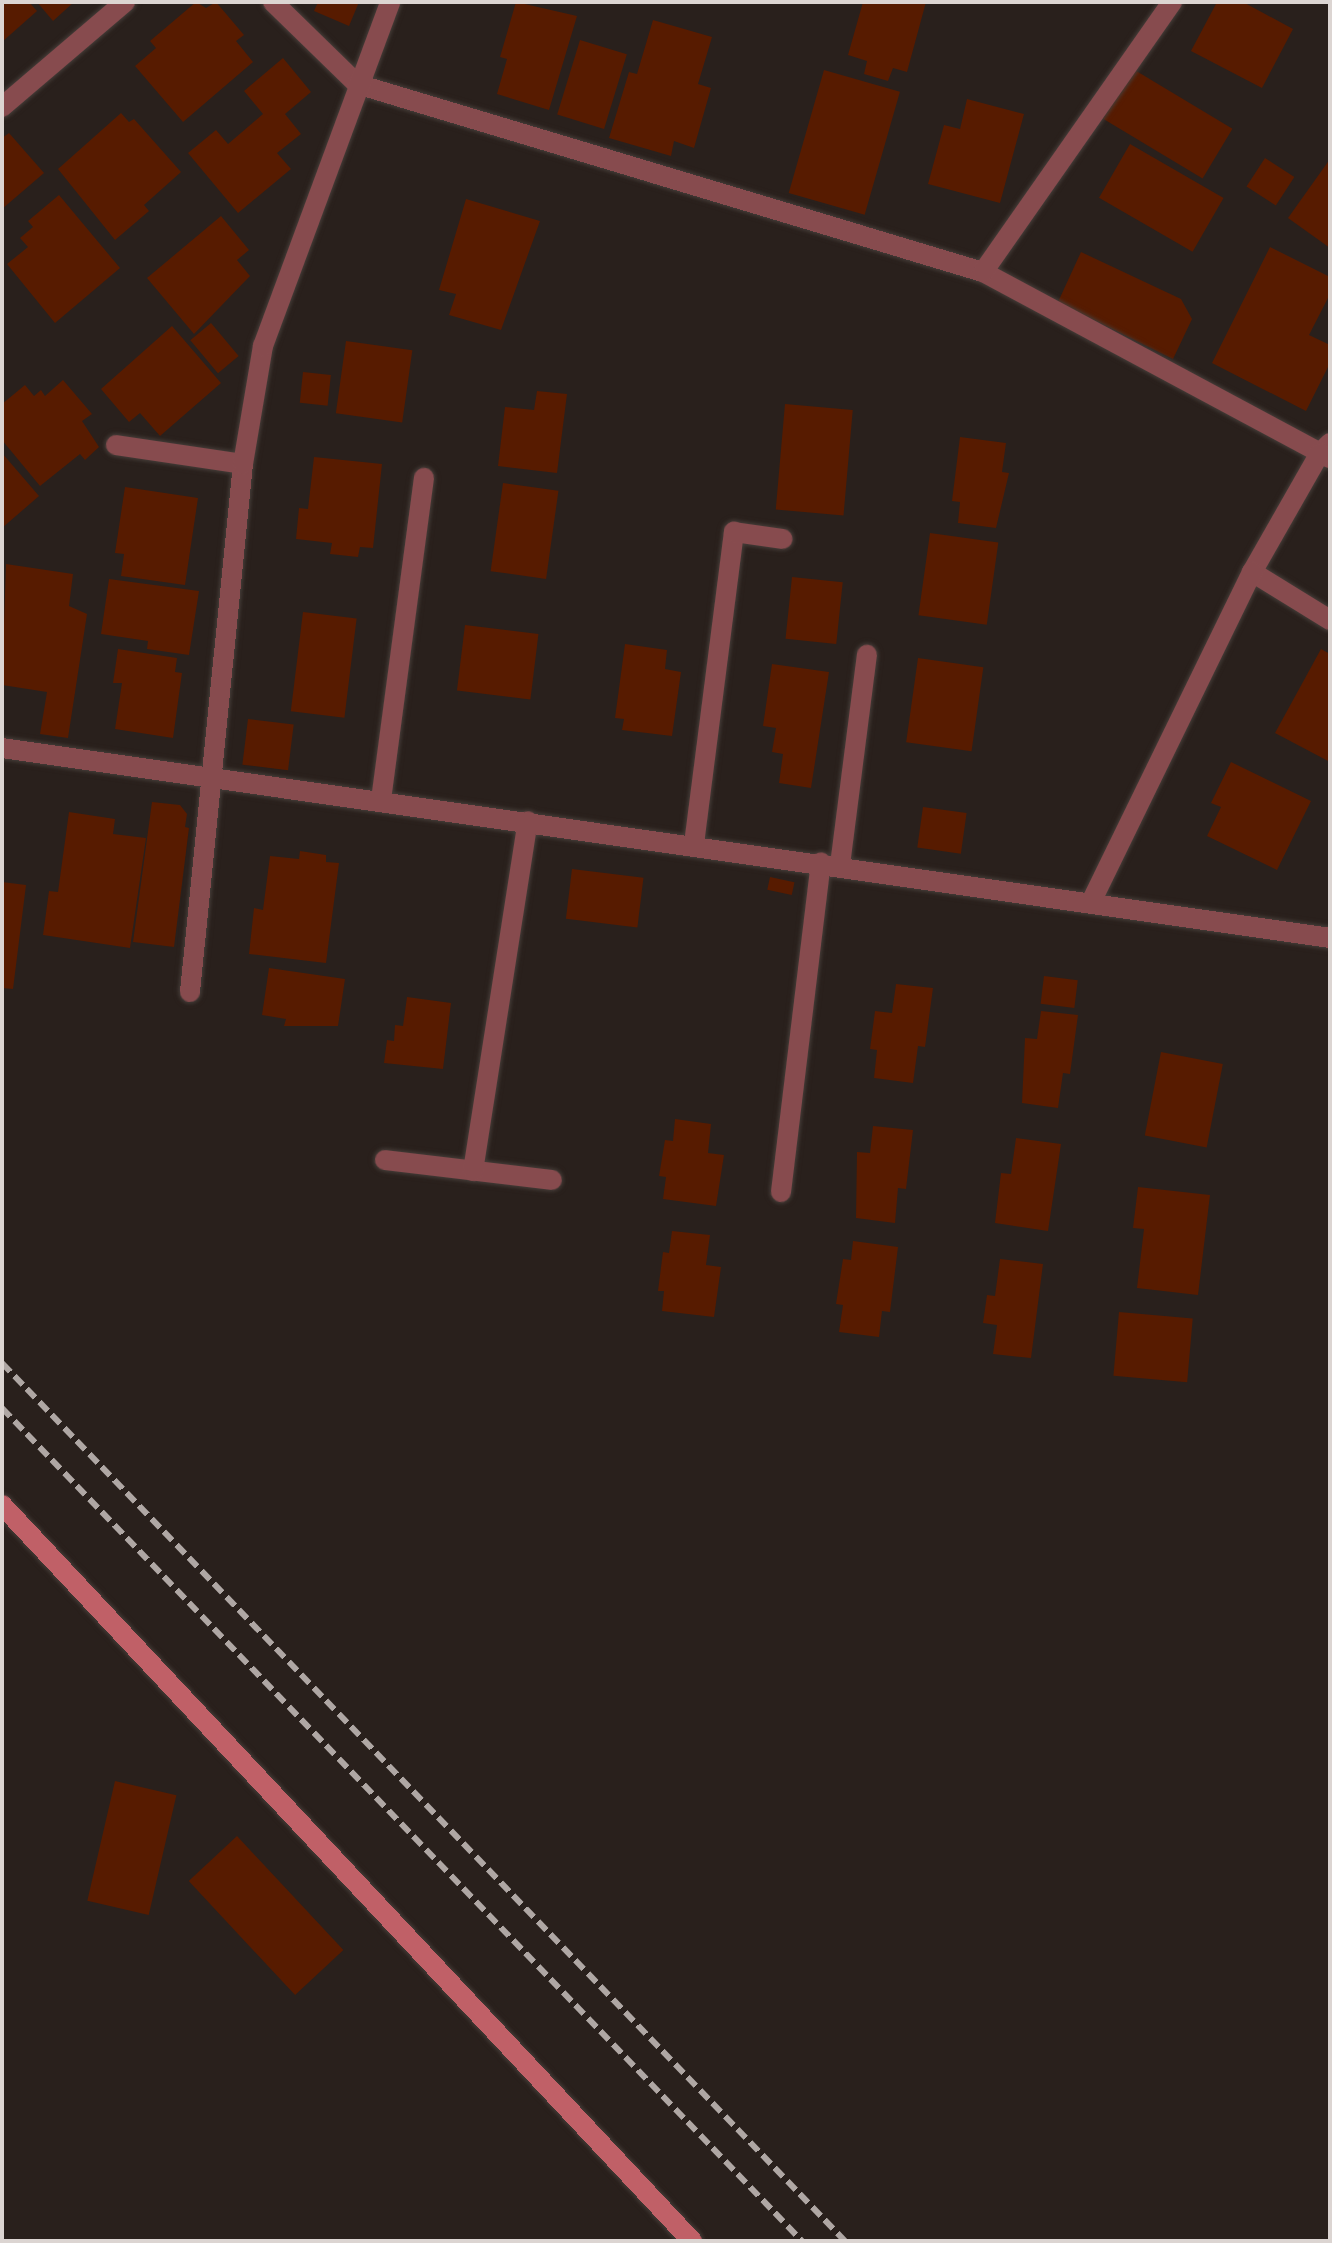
<!DOCTYPE html>
<html>
<head>
<meta charset="utf-8">
<style>
	body { margin:0 }
	#map { position:relative; width:1332px; height:2243px; overflow:hidden; background:#29201c; font-family:"PT Serif",serif }
	div>[style] { position:absolute }
	[style*='--x'] { left:calc(var(--x)*1px); top:calc(var(--y)*1px); width:calc(var(--w)*1px); rotate:calc(var(--a)*1deg) }
	.building>* { inset:0; background:#571b00; transform-origin:0 0 }
	.roads { filter:drop-shadow(0 0 2px #463d39) drop-shadow(0 0 2px #463d39) }
	.lane>* { height:20px; margin:-10px; padding:0 10px; transform-origin:10px; border-radius:10px; background:#874b4e }
	.street>* { height:20px; margin:-10px; padding:0 10px; transform-origin:10px; border-radius:10px; background:#874b4e }
	.secondary>* { height:20px; margin:-10px; padding:0 10px; transform-origin:10px; border-radius:10px; background:#c06067 }
	.rail>* { height:6px; margin-top:-3px; transform-origin:0; background:repeating-linear-gradient(90deg,#afa7a4 0 12px,transparent 0 18px) }
	span { translate:-50% -50%; white-space:nowrap; text-align:center; line-height:1.15; -webkit-text-stroke:6px #201613; paint-order:stroke }
	.frame { position:absolute; inset:0; border:4px solid #dcd5d2; pointer-events:none }
</style>
</head>
<body>
<div id="map">
	<div class="building">
		<div style="clip-path:polygon(2px 2px,29px 2px,37px 11px,2px 42px)"></div>
		<div style="clip-path:polygon(37px 2px,74px 2px,53px 21px)"></div>
		<div style="clip-path:polygon(196px 2px,206px 8px,216px 2px,244px 35px,236px 41px,253px 62px,183px 122px,135px 66px,156px 48px,150px 41px)"></div>
		<div style="clip-path:polygon(318px 2px,359px 2px,349px 26px,314px 11px)"></div>
		<div style="clip-path:polygon(516px 2px,577px 16px,549px 110px,497px 94px,507px 59px,500px 57px)"></div>
		<div style="clip-path:polygon(863px 2px,926px 2px,907px 72px,893px 68px,888px 81px,864px 74px,867px 61px,848px 55px)"></div>
		<div style="clip-path:polygon(1217px 2px,1243px 2px,1293px 29px,1262px 88px,1191px 51px)"></div>
		<div style="clip-path:polygon(653px 20px,712px 37px,698px 84px,711px 88px,694px 148px,674px 141px,671px 156px,609px 138px,629px 72px,637px 74px)"></div>
		<div style="left:580px;top:40px;width:49px;height:78px;rotate:17deg"></div>
		<div style="clip-path:polygon(283px 58px,311px 92px,285px 114px,301px 134px,277px 153px,291px 169px,238px 213px,188px 153px,216px 130px,228px 144px,263px 114px,244px 91px)"></div>
		<div style="left:1133px;top:69px;width:116px;height:58px;rotate:31deg"></div>
		<div style="left:824px;top:70px;width:79px;height:128px;rotate:16deg"></div>
		<div style="clip-path:polygon(967px 99px,1024px 114px,1000px 203px,928px 184px,944px 125px,960px 129px)"></div>
		<div style="clip-path:polygon(121px 113px,129px 122px,134px 119px,181px 172px,144px 205px,149px 211px,115px 240px,58px 169px)"></div>
		<div style="clip-path:polygon(9px 133px,44px 173px,2px 209px,2px 138px)"></div>
		<div style="left:1130px;top:144px;width:108px;height:62px;rotate:30deg"></div>
		<div style="left:1265px;top:158px;width:35px;height:34px;rotate:33deg"></div>
		<div style="clip-path:polygon(1330px 159px,1330px 248px,1288px 218px)"></div>
		<div style="clip-path:polygon(59px 195px,120px 268px,55px 323px,7px 264px,28px 247px,20px 238px,33px 227px,28px 221px)"></div>
		<div style="clip-path:polygon(466px 199px,540px 221px,501px 330px,449px 315px,456px 294px,439px 290px)"></div>
		<div style="clip-path:polygon(221px 216px,249px 250px,237px 260px,250px 276px,194px 334px,147px 278px)"></div>
		<div style="clip-path:polygon(1270px 247px,1330px 277px,1330px 294px,1309px 335px,1330px 345px,1330px 363px,1306px 411px,1212px 363px)"></div>
		<div style="clip-path:polygon(1081px 252px,1181px 299px,1192px 319px,1173px 359px,1058px 302px)"></div>
		<div style="left:211px;top:323px;width:43px;height:27px;rotate:50deg"></div>
		<div style="clip-path:polygon(172px 326px,221px 383px,160px 436px,140px 413px,129px 422px,101px 389px)"></div>
		<div style="left:346px;top:341px;width:67px;height:73px;rotate:8deg"></div>
		<div style="left:303px;top:372px;width:28px;height:31px;rotate:6deg"></div>
		<div style="clip-path:polygon(63px 380px,92px 414px,82px 421px,99px 447px,85px 460px,80px 454px,40px 486px,2px 440px,2px 404px,25px 385px,34px 396px,41px 390px,45px 396px)"></div>
		<div style="clip-path:polygon(537px 391px,567px 394px,557px 473px,498px 466px,505px 407px,534px 410px)"></div>
		<div style="left:785px;top:404px;width:68px;height:106px;rotate:5deg"></div>
		<div style="clip-path:polygon(960px 437px,1006px 443px,1002px 472px,1009px 473px,996px 528px,958px 523px,960px 502px,952px 501px)"></div>
		<div style="clip-path:polygon(2px 453px,39px 496px,2px 528px)"></div>
		<div style="clip-path:polygon(314px 457px,382px 464px,373px 548px,360px 547px,358px 557px,330px 554px,332px 543px,296px 539px,299px 508px,308px 509px)"></div>
		<div style="left:503px;top:483px;width:56px;height:89px;rotate:8deg"></div>
		<div style="clip-path:polygon(125px 487px,198px 498px,185px 585px,121px 576px,124px 554px,115px 553px)"></div>
		<div style="left:930px;top:533px;width:69px;height:83px;rotate:8deg"></div>
		<div style="clip-path:polygon(6px 564px,73px 574px,69px 606px,87px 614px,68px 738px,40px 734px,47px 692px,2px 685px)"></div>
		<div style="left:792px;top:577px;width:51px;height:62px;rotate:6deg"></div>
		<div style="clip-path:polygon(109px 579px,199px 591px,189px 655px,147px 649px,148px 641px,101px 634px)"></div>
		<div style="left:303px;top:612px;width:54px;height:100px;rotate:7deg"></div>
		<div style="left:465px;top:625px;width:74px;height:66px;rotate:7deg"></div>
		<div style="clip-path:polygon(625px 644px,667px 650px,665px 669px,681px 672px,672px 736px,622px 730px,624px 719px,615px 718px)"></div>
		<div style="clip-path:polygon(118px 649px,177px 658px,175px 672px,182px 673px,173px 738px,115px 729px,122px 683px,113px 683px)"></div>
		<div style="clip-path:polygon(1321px 649px,1330px 654px,1330px 762px,1275px 733px)"></div>
		<div style="left:918px;top:658px;width:66px;height:85px;rotate:8deg"></div>
		<div style="clip-path:polygon(772px 664px,829px 672px,811px 788px,779px 783px,783px 754px,772px 752px,776px 728px,763px 726px)"></div>
		<div style="left:248px;top:719px;width:46px;height:46px;rotate:7deg"></div>
		<div style="clip-path:polygon(1231px 762px,1311px 801px,1277px 870px,1207px 836px,1221px 807px,1211px 803px)"></div>
		<div style="clip-path:polygon(152px 802px,180px 805px,187px 814px,185px 827px,189px 828px,174px 947px,133px 942px)"></div>
		<div style="left:923px;top:807px;width:44px;height:41px;rotate:8deg"></div>
		<div style="clip-path:polygon(69px 812px,115px 819px,113px 834px,146px 838px,130px 948px,43px 935px,49px 891px,58px 892px)"></div>
		<div style="clip-path:polygon(300px 851px,326px 855px,326px 862px,339px 863px,326px 963px,249px 954px,254px 908px,263px 910px,270px 856px,299px 859px)"></div>
		<div style="left:572px;top:869px;width:72px;height:50px;rotate:7deg"></div>
		<div style="left:770px;top:877px;width:25px;height:13px;rotate:12deg"></div>
		<div style="clip-path:polygon(2px 882px,26px 885px,13px 989px,2px 988px)"></div>
		<div style="clip-path:polygon(269px 968px,345px 979px,338px 1026px,284px 1026px,286px 1019px,262px 1015px)"></div>
		<div style="left:1044px;top:976px;width:34px;height:28px;rotate:7deg"></div>
		<div style="clip-path:polygon(896px 984px,933px 988px,925px 1047px,918px 1046px,913px 1083px,874px 1078px,877px 1050px,870px 1049px,875px 1011px,892px 1013px)"></div>
		<div style="clip-path:polygon(407px 997px,451px 1003px,443px 1069px,384px 1063px,387px 1040px,394px 1041px,395px 1025px,403px 1026px)"></div>
		<div style="clip-path:polygon(1041px 1011px,1078px 1015px,1070px 1074px,1063px 1073px,1058px 1108px,1022px 1103px,1025px 1038px,1037px 1039px)"></div>
		<div style="left:1161px;top:1052px;width:63px;height:85px;rotate:11deg"></div>
		<div style="clip-path:polygon(675px 1119px,711px 1124px,708px 1153px,724px 1155px,716px 1206px,663px 1199px,666px 1177px,659px 1176px,665px 1140px,673px 1141px)"></div>
		<div style="clip-path:polygon(873px 1126px,913px 1130px,906px 1189px,898px 1188px,895px 1223px,856px 1218px,857px 1152px,870px 1153px)"></div>
		<div style="clip-path:polygon(1016px 1138px,1061px 1144px,1048px 1231px,995px 1223px,1001px 1173px,1011px 1174px)"></div>
		<div style="clip-path:polygon(1138px 1187px,1210px 1195px,1198px 1295px,1137px 1288px,1144px 1229px,1133px 1228px)"></div>
		<div style="clip-path:polygon(672px 1231px,710px 1235px,706px 1265px,721px 1267px,714px 1317px,662px 1311px,664px 1291px,658px 1291px,663px 1252px,669px 1253px)"></div>
		<div style="clip-path:polygon(853px 1241px,898px 1247px,890px 1312px,882px 1311px,879px 1337px,839px 1332px,843px 1305px,836px 1304px,843px 1259px,851px 1260px)"></div>
		<div style="clip-path:polygon(1000px 1259px,1043px 1264px,1031px 1358px,993px 1354px,997px 1325px,983px 1323px,987px 1295px,995px 1296px)"></div>
		<div style="left:1119px;top:1312px;width:74px;height:64px;rotate:5deg"></div>
		<div style="left:115px;top:1781px;width:63px;height:123px;rotate:13deg"></div>
		<div style="left:237px;top:1836px;width:156px;height:66px;rotate:47deg"></div>
	</div>
	<div class="roads">
		<div class="lane">
			<div style="--x:1330;--y:443;--w:14;--a:135"></div>
			<div style="--x:1320;--y:453;--w:11;--a:27"></div>
			<div style="--x:116;--y:445;--w:128;--a:8.5"></div>
			<div style="--x:1252;--y:572;--w:92;--a:31.6"></div>
			<div style="--x:381;--y:800;--w:325;--a:-82.4"></div>
			<div style="--x:694;--y:844;--w:315;--a:-82.7"></div>
			<div style="--x:734;--y:532;--w:49;--a:8.1"></div>
			<div style="--x:840;--y:865;--w:212;--a:-82.7"></div>
			<div style="--x:385;--y:1160;--w:168;--a:6.8"></div>
			<div style="--x:473;--y:1171;--w:354;--a:-81.1"></div>
			<div style="--x:781;--y:1192;--w:332;--a:-83.1"></div>
		</div>
		<div class="street">
			<div style="--x:273;--y:2;--w:117;--a:44.3"></div>
			<div style="--x:357;--y:84;--w:654;--a:16.72"></div>
			<div style="--x:983;--y:272;--w:383;--a:28.2"></div>
			<div style="--x:1320;--y:453;--w:137;--a:119.7"></div>
			<div style="--x:1252;--y:572;--w:367;--a:116"></div>
			<div style="--x:2;--y:107;--w:162;--a:-40.5"></div>
			<div style="--x:983;--y:272;--w:330;--a:-55"></div>
			<div style="--x:2;--y:748;--w:1342;--a:8.14"></div>
			<div style="--x:190;--y:992;--w:531;--a:-84.27"></div>
			<div style="--x:243;--y:464;--w:120;--a:-80.4"></div>
			<div style="--x:263;--y:346;--w:367;--a:-69.7"></div>
		</div>
		<div class="secondary">
			<div style="--x:2;--y:1505;--w:1009;--a:46.85"></div>
		</div>
	</div>
	<div class="rail">
		<div style="--x:2;--y:1363;--w:1217;--a:46.17"></div>
		<div style="--x:2;--y:1408;--w:1155;--a:46.16"></div>
	</div>
	<div class="frame"></div>
</div>
</body>
</html>
